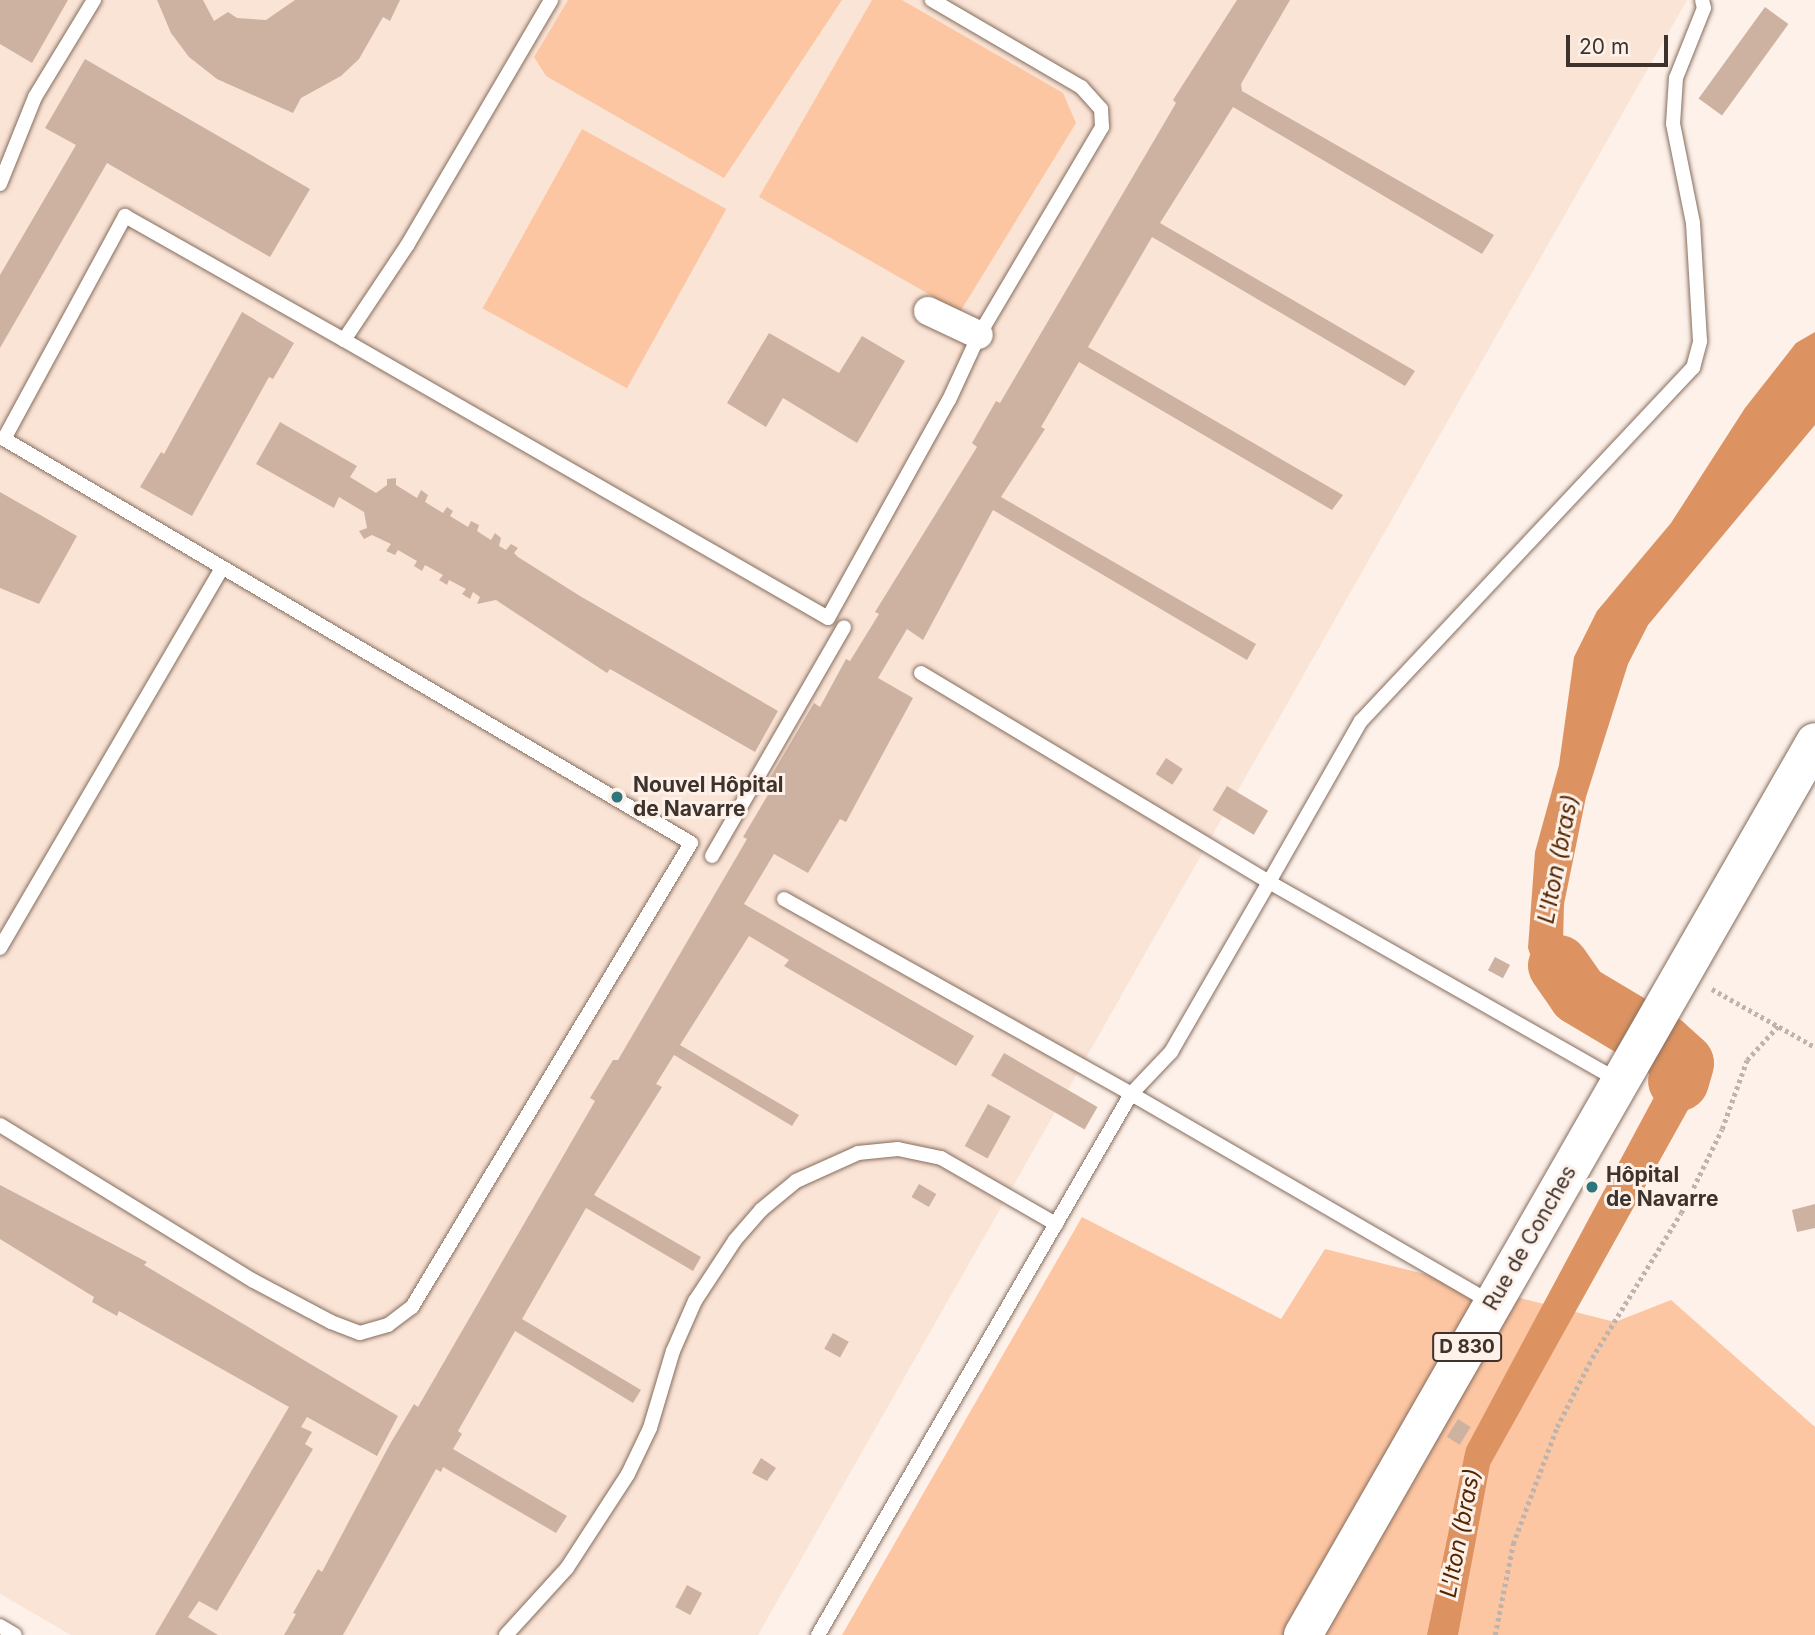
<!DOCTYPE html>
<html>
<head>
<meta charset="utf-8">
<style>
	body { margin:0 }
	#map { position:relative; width:1815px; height:1635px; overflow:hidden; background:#fdf1ea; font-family:Inter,sans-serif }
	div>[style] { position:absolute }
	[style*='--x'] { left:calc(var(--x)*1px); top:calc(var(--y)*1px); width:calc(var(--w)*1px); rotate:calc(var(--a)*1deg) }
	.built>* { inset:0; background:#fae4d6 }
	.green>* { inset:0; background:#fdc6a2; transform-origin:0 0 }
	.water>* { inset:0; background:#dc9361 }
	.river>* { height:61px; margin:-30.5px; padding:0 30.5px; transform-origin:30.5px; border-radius:30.5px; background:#dc9361 }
	.building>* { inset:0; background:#ceb2a1; transform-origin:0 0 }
	.path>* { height:4.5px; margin-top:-2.25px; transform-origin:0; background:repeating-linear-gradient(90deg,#bfb4ad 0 3.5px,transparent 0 7px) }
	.roads { filter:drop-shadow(0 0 2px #866d5d) drop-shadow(0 0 2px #866d5d) }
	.lane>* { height:14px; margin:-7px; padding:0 7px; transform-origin:7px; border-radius:7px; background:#fff }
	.street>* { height:28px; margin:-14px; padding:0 14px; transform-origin:14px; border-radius:14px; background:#fff }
	.primary>* { height:38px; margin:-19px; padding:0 19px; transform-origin:19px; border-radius:19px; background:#fff }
	.dots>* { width:19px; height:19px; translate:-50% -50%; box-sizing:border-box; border:4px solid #fdf1ea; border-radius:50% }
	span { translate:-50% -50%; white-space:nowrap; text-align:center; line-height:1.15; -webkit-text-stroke:6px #fdf1ea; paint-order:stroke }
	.shield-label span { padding:2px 5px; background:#fdf1ea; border:2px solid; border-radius:5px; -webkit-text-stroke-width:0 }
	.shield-label { font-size:19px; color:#3e332c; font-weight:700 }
	.poi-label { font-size:21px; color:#3e332c; font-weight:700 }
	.left { translate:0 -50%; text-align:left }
	.street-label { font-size:21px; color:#3e332c }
	.water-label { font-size:23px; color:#542600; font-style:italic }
	.scale { position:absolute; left:1566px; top:35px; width:102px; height:32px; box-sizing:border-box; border:4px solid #3e332c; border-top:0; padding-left:9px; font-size:21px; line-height:24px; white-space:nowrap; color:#3e332c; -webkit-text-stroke:5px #fdf1ea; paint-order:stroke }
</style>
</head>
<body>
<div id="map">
	<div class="built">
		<div style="clip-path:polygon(0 0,1687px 0,758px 1635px,71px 1635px,0 1594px)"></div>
	</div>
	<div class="green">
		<div style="clip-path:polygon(568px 0,842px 0,724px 178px,546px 76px,534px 57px)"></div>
		<div style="clip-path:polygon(872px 0,902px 0,1063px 93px,1076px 123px,960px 312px,759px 197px)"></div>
		<div style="left:582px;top:129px;width:165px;height:205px;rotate:29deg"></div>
		<div style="clip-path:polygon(1082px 1217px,1281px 1319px,1325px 1249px,1615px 1322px,1671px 1300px,1815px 1427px,1815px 1635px,842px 1635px)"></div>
	</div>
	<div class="water">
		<div style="clip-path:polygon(1815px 332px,1815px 425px,1648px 625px,1628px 664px,1586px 797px,1564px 904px,1563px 943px,1567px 958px,1585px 977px,1628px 1003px,1612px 1032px,1582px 1016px,1531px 957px,1528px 948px,1535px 852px,1559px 765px,1574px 657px,1597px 611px,1671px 523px,1745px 408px,1796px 343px)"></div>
		<div style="clip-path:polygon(1669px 1032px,1693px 1042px,1704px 1081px,1490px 1465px,1458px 1635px,1427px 1635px,1466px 1448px,1668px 1071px,1654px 1060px)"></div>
	</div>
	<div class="river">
		<div style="--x:1558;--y:965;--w:35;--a:55"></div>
		<div style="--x:1578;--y:994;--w:98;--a:30.8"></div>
		<div style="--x:1662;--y:1044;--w:28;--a:42"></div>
		<div style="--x:1683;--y:1063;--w:18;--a:106"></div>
	</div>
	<div class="building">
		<div style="clip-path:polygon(0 0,68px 0,32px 63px,0 44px)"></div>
		<div style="clip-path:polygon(157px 0,203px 0,214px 21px,228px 12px,237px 18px,266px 20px,295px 0,400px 0,390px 21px,383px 17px,359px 59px,341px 76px,301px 98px,293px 113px,217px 79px,189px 57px,171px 33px)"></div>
		<div style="clip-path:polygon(1237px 0,1290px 0,1241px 84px,1242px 91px,1494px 235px,1482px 254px,1233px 107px,1160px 223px,1415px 371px,1405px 386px,1152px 237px,1088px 347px,1343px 495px,1332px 510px,1079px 362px,1041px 427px,1045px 429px,1001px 497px,1256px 644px,1247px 660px,993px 510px,923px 640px,907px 629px,878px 678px,913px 698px,846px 822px,840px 819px,808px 873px,774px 854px,744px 904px,974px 1036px,956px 1066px,784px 966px,789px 960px,749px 936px,680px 1045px,799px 1115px,792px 1126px,674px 1055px,656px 1084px,662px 1087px,594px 1195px,701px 1257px,693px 1271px,586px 1208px,522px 1319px,641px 1390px,633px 1403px,515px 1331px,458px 1431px,462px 1434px,453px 1449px,567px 1516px,556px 1533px,443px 1467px,441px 1472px,436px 1469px,343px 1635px,284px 1635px,296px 1614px,293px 1613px,318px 1569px,322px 1572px,390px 1444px,414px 1404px,418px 1407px,595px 1101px,590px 1098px,613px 1060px,618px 1060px,747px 839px,743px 837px,769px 793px,764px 788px,814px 703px,820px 707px,846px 659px,850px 661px,879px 614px,875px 612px,977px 447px,972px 443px,996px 401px,1000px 403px,1176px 103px,1173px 100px)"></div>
		<div style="left:1765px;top:7px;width:29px;height:113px;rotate:36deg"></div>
		<div style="clip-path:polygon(85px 59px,310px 189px,270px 257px,107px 163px,0 348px,0 275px,76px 145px,45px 128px)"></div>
		<div style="clip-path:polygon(242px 312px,294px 343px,273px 379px,269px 377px,192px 516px,140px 487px,161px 452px,164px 454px)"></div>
		<div style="clip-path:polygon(769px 333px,839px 373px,862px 336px,905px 361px,857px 443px,783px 398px,766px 427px,727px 403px)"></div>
		<div style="clip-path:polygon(280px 422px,357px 466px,350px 477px,376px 493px,387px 485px,387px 479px,396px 478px,396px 485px,417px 498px,421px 490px,428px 495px,425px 502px,443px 513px,447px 507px,453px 511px,450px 516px,468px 527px,471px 521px,479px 525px,477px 531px,491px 540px,495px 533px,501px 538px,499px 546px,506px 550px,511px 544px,518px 548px,514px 553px,518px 557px,580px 596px,778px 711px,755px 752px,610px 669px,607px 673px,496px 600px,477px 604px,480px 597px,473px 592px,470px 599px,462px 594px,466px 589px,449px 580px,447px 585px,439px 580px,443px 575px,425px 565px,422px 571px,414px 566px,417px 561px,398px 550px,395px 555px,386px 551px,391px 544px,372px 535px,364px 539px,359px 531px,367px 528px,364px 512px,339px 497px,334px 508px,256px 464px)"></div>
		<div style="clip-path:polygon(0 492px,77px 536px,39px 604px,0 588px)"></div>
		<div style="left:1166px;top:758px;width:20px;height:19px;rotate:33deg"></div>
		<div style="left:1227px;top:786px;width:48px;height:28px;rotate:31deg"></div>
		<div style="left:1495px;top:957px;width:17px;height:15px;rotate:28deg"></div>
		<div style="left:1004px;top:1053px;width:108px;height:26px;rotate:30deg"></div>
		<div style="left:988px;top:1104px;width:26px;height:48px;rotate:29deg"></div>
		<div style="left:919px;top:1184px;width:20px;height:15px;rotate:30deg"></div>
		<div style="clip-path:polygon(0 1185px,147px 1262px,144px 1265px,398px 1416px,377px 1456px,307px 1417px,301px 1427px,312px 1432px,305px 1444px,313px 1449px,217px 1611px,199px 1601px,188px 1617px,218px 1635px,155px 1635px,289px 1407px,119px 1311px,117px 1316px,92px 1302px,94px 1297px,0 1239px)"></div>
		<div style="clip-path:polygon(1815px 1204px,1815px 1228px,1797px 1232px,1792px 1210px)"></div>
		<div style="left:833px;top:1333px;width:18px;height:18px;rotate:29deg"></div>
		<div style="left:1458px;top:1419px;width:15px;height:21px;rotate:32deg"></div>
		<div style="clip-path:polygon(761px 1458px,776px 1468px,767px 1481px,752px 1473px)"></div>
		<div style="left:687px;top:1585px;width:17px;height:25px;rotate:28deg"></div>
	</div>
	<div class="path">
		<div style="--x:1712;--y:989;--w:118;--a:29.4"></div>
		<div style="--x:1495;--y:1635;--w:93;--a:-78.8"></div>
		<div style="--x:1513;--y:1544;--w:125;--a:-69.4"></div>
		<div style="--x:1557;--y:1427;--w:77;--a:-63.1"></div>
		<div style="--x:1592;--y:1358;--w:170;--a:-58.5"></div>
		<div style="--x:1681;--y:1213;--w:93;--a:-64"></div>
		<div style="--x:1722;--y:1129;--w:73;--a:-70.1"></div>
		<div style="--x:1747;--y:1060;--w:47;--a:-47.6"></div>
	</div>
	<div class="roads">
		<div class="lane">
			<div style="--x:0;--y:184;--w:94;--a:-68.1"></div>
			<div style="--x:35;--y:97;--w:114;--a:-58.7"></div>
			<div style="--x:344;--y:340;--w:558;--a:29.87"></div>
			<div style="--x:828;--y:618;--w:249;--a:-61"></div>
			<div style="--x:949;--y:400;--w:72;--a:-65.2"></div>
			<div style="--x:979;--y:335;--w:242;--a:-59.4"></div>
			<div style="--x:1102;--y:127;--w:18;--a:-93"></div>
			<div style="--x:1101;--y:109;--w:30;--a:-132"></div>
			<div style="--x:1081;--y:87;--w:173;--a:-149.7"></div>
			<div style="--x:921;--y:673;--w:406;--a:31"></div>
			<div style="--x:1269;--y:882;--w:185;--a:-60.3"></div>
			<div style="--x:1361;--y:721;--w:485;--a:-46.8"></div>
			<div style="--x:1693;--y:368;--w:28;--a:-75"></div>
			<div style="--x:1700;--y:341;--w:118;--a:-93.4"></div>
			<div style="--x:1693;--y:223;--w:101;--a:-101.4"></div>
			<div style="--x:1673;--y:124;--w:46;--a:-86.3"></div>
			<div style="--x:1676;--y:78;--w:75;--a:-68.2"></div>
			<div style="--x:1704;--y:8;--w:8;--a:-104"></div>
			<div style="--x:712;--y:856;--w:264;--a:-60"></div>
			<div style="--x:784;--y:899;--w:398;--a:29.3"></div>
			<div style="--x:1131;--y:1094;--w:625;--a:120.05"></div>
			<div style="--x:0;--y:948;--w:438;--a:-59.7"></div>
			<div style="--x:0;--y:1125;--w:296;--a:31.6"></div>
			<div style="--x:252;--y:1280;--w:89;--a:28"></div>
			<div style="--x:331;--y:1322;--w:31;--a:21"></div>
			<div style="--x:360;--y:1333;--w:29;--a:-16"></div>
			<div style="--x:388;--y:1325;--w:30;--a:-37"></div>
			<div style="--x:412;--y:1307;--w:541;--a:-58.98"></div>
			<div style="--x:691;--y:843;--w:797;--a:-149.54"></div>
			<div style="--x:4;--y:439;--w:254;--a:-61.5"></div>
			<div style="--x:125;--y:216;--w:252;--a:29.5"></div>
			<div style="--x:344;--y:340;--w:115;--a:-56.3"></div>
			<div style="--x:408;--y:244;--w:283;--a:-59.6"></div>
			<div style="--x:1492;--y:1303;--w:417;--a:-149.9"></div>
			<div style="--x:1131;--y:1094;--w:58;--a:-46.4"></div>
			<div style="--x:1171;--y:1052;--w:196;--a:-60"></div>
			<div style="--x:1269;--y:882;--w:403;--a:29.6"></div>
			<div style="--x:0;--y:1626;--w:17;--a:31"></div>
			<div style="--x:506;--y:1635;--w:91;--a:-47.7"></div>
			<div style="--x:567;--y:1568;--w:112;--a:-57"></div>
			<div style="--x:628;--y:1474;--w:51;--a:-64.4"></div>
			<div style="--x:650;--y:1428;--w:80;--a:-73.4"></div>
			<div style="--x:673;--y:1351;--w:55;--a:-66.3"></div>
			<div style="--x:695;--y:1301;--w:73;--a:-56.7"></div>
			<div style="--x:735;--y:1240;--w:40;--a:-49"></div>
			<div style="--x:761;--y:1210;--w:45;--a:-39.6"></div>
			<div style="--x:796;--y:1181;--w:68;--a:-24.3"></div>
			<div style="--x:858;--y:1153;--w:40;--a:-5.7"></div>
			<div style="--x:898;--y:1149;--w:44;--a:11.8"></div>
			<div style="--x:941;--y:1158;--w:133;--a:29.9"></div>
		</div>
		<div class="street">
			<div style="--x:928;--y:311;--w:56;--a:25.2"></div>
		</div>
		<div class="primary">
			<div style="--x:1303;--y:1635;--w:1029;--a:-60.17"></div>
		</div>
	</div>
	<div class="dots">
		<div style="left:617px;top:797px;background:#2d767e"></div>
		<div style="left:1592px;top:1187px;background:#2d767e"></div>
	</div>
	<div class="shield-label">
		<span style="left:1467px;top:1347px">D 830</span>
	</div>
	<div class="poi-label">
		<span class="left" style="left:633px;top:797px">Nouvel Hôpital<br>de Navarre</span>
		<span class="left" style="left:1606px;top:1187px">Hôpital<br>de Navarre</span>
	</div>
	<div class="street-label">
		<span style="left:1530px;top:1238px;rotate:-60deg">Rue de Conches</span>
	</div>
	<div class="water-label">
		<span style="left:1558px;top:859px;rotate:-79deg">L'Iton (bras)</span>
		<span style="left:1460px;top:1533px;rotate:-79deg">L'Iton (bras)</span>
	</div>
	<div class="scale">20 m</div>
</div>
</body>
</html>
